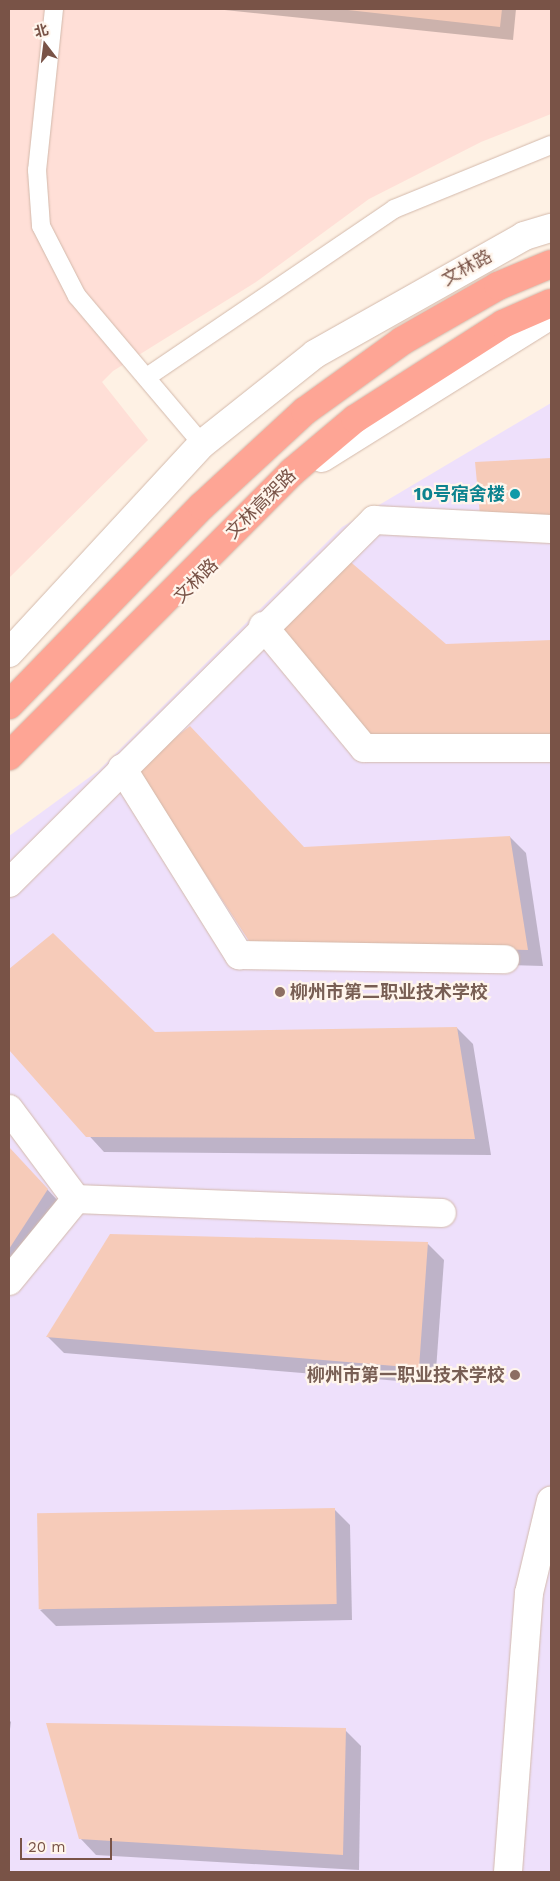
<!DOCTYPE html>
<html>
<head>
<meta charset="utf-8">
<style>
	body { margin:0 }
	#map { position:relative; width:560px; height:1881px; overflow:hidden; background:#fef1e4; font-family:"Work Sans","Noto Sans SC",sans-serif }
	div>[style] { position:absolute }
	[style*='--x'] { left:calc(var(--x)*1px); top:calc(var(--y)*1px); width:calc(var(--w)*1px); rotate:calc(var(--a)*1deg) }
	.commercial>* { inset:0; background:#ffdfd7 }
	.education>* { inset:0; background:#eee0fb }
	.shadow>* { inset:0; background:#0003 }
	.building>* { inset:0; background:#f6cbb9; transform-origin:0 0 }
	.roads { filter:drop-shadow(0 0 1px #d3b9ab) drop-shadow(0 0 1px #d3b9ab) }
	.lane>* { height:18px; margin:-9px; padding:0 9px; transform-origin:9px; border-radius:9px; background:#fff }
	.street>* { height:28px; margin:-14px; padding:0 14px; transform-origin:14px; border-radius:14px; background:#fff }
	.secondary>* { height:28px; margin:-14px; padding:0 14px; transform-origin:14px; border-radius:14px; background:#fff }
	.highway>* { height:28px; margin:-14px; padding:0 14px; transform-origin:14px; border-radius:14px; background:#fea595 }
	.dots>* { width:14px; height:14px; translate:-50% -50%; box-sizing:border-box; border:2px solid #fff5ec; border-radius:50% }
	span { translate:-50% -50%; white-space:nowrap; text-align:center; line-height:1.15; -webkit-text-stroke:4.5px #fff5ec; paint-order:stroke }
	.street-label { font-size:18px; color:#795347 }
	.culture-label { font-size:18px; color:#0d838f; font-weight:700 }
	.right { translate:-100% -50%; text-align:right }
	.education-label { font-size:18px; color:#785e54; font-weight:700 }
	.left { translate:0 -50%; text-align:left }
	.frame { position:absolute; inset:0; border:10px solid #795347; pointer-events:none }
	.north { position:absolute; left:20px; top:20px; width:50px; height:50px; -webkit-text-stroke:4px #fff5ec; paint-order:stroke; rotate:345deg; font-size:14px; font-weight:700; line-height:20px; text-align:center; color:#795347 }
	.north::after { content:''; display:block; margin:auto; width:18px; height:22px; background:#795347; clip-path:polygon(50% 0,100% 100%,50% 72%,0 100%) }
	.scale { position:absolute; left:20px; top:1838px; width:92px; height:22px; box-sizing:border-box; border:2px solid #795347; border-top:0; padding-left:6px; font-size:15px; line-height:18px; white-space:nowrap; color:#795347; -webkit-text-stroke:4px #fff5ec; paint-order:stroke }
</style>
</head>
<body>
<div id="map">
	<div class="commercial">
		<div style="clip-path:polygon(9px 9px,551px 9px,551px 114px,481px 142px,369px 199px,256px 282px,113px 371px,102px 382px,148px 440px,9px 578px)"></div>
	</div>
	<div class="education">
		<div style="clip-path:polygon(551px 403px,551px 1872px,9px 1872px,9px 836px,98px 771px,342px 527px)"></div>
	</div>
	<div class="shadow">
		<div style="clip-path:polygon(215px 9px,516px 9px,513px 40px)"></div>
		<div style="clip-path:polygon(551px 459px,551px 542px,498px 541px,482px 525px,476px 463px)"></div>
		<div style="clip-path:polygon(551px 641px,551px 756px,445px 645px)"></div>
		<div style="clip-path:polygon(510px 837px,526px 853px,543px 966px,269px 959px)"></div>
		<div style="clip-path:polygon(53px 935px,155px 1033px,457px 1028px,473px 1044px,491px 1155px,104px 1152px,9px 1048px,9px 971px)"></div>
		<div style="clip-path:polygon(9px 1148px,60px 1203px,9px 1283px)"></div>
		<div style="clip-path:polygon(428px 1244px,444px 1260px,435px 1384px,64px 1353px,48px 1337px)"></div>
		<div style="clip-path:polygon(334px 1509px,350px 1525px,352px 1620px,56px 1626px,40px 1610px)"></div>
		<div style="clip-path:polygon(9px 1720px,11px 1722px,9px 1736px)"></div>
		<div style="clip-path:polygon(345px 1730px,361px 1746px,359px 1870px,96px 1855px,80px 1838px)"></div>
	</div>
	<div class="building">
		<div style="clip-path:polygon(339px 9px,502px 9px,500px 27px)"></div>
		<div style="clip-path:polygon(551px 458px,551px 527px,481px 526px,475px 462px)"></div>
		<div style="clip-path:polygon(339px 552px,446px 644px,551px 640px,551px 740px,373px 740px,268px 632px)"></div>
		<div style="clip-path:polygon(190px 726px,304px 847px,510px 836px,528px 950px,251px 944px,136px 768px)"></div>
		<div style="clip-path:polygon(53px 933px,155px 1032px,457px 1027px,475px 1139px,86px 1137px,9px 1050px,9px 969px)"></div>
		<div style="clip-path:polygon(9px 1147px,48px 1189px,9px 1249px)"></div>
		<div style="clip-path:polygon(110px 1234px,428px 1242px,419px 1368px,46px 1337px)"></div>
		<div style="left:335px;top:1508px;width:96px;height:298px;rotate:89deg"></div>
		<div style="clip-path:polygon(46px 1723px,346px 1728px,343px 1855px,79px 1839px)"></div>
	</div>
	<div class="roads">
		<div class="lane">
			<div style="--x:54;--y:9;--w:162;--a:96"></div>
			<div style="--x:37;--y:170;--w:56;--a:85.9"></div>
			<div style="--x:41;--y:226;--w:79;--a:62.8"></div>
			<div style="--x:77;--y:296;--w:194;--a:49.8"></div>
			<div style="--x:147;--y:377;--w:299;--a:-34.2"></div>
			<div style="--x:394;--y:209;--w:170;--a:-22.2"></div>
		</div>
		<div class="street">
			<div style="--x:263;--y:626;--w:158;--a:50.4"></div>
			<div style="--x:364;--y:748;--w:187;--a:0"></div>
			<div style="--x:122;--y:768;--w:221;--a:58"></div>
			<div style="--x:239;--y:955;--w:266;--a:0.9"></div>
			<div style="--x:9;--y:883;--w:515;--a:-44.84"></div>
			<div style="--x:374;--y:520;--w:177;--a:2.9"></div>
			<div style="--x:9;--y:1109;--w:112;--a:53.3"></div>
			<div style="--x:76;--y:1199;--w:366;--a:2.2"></div>
			<div style="--x:9;--y:1281;--w:106;--a:-50.7"></div>
			<div style="--x:508;--y:1872;--w:280;--a:-85.7"></div>
			<div style="--x:529;--y:1593;--w:95;--a:-76.6"></div>
		</div>
		<div class="secondary">
			<div style="--x:322;--y:458;--w:270;--a:-32"></div>
			<div style="--x:9;--y:653;--w:284;--a:-47.3"></div>
			<div style="--x:202;--y:444;--w:144;--a:-38.5"></div>
			<div style="--x:315;--y:354;--w:240;--a:-29.4"></div>
			<div style="--x:524;--y:236;--w:28;--a:-17"></div>
		</div>
		<div class="highway">
			<div style="--x:9;--y:705;--w:277;--a:-45.9"></div>
			<div style="--x:202;--y:506;--w:140;--a:-42.7"></div>
			<div style="--x:305;--y:411;--w:120;--a:-35.8"></div>
			<div style="--x:402;--y:341;--w:111;--a:-29.8"></div>
			<div style="--x:498;--y:286;--w:57;--a:-22.5"></div>
			<div style="--x:9;--y:756;--w:401;--a:-45.1"></div>
			<div style="--x:292;--y:472;--w:82;--a:-40.1"></div>
			<div style="--x:355;--y:419;--w:176;--a:-32.7"></div>
			<div style="--x:503;--y:324;--w:52;--a:-23.6"></div>
		</div>
	</div>
	<div class="dots">
		<div style="left:515px;top:494px;background:#0f9aa8"></div>
		<div style="left:280px;top:992px;background:#8d6e63"></div>
		<div style="left:515px;top:1375px;background:#8d6e63"></div>
	</div>
	<div class="street-label">
		<span style="left:467px;top:268px;rotate:-29deg">文林路</span>
		<span style="left:261px;top:504px;rotate:-45deg">文林高架路</span>
		<span style="left:196px;top:581px;rotate:-45deg">文林路</span>
	</div>
	<div class="culture-label">
		<span class="right" style="left:505px;top:494px">10号宿舍楼</span>
	</div>
	<div class="education-label">
		<span class="left" style="left:290px;top:992px">柳州市第二职业技术学校</span>
		<span class="right" style="left:505px;top:1375px">柳州市第一职业技术学校</span>
	</div>
	<div class="frame"></div>
	<div class="north">北</div>
	<div class="scale">20 m</div>
</div>
</body>
</html>
